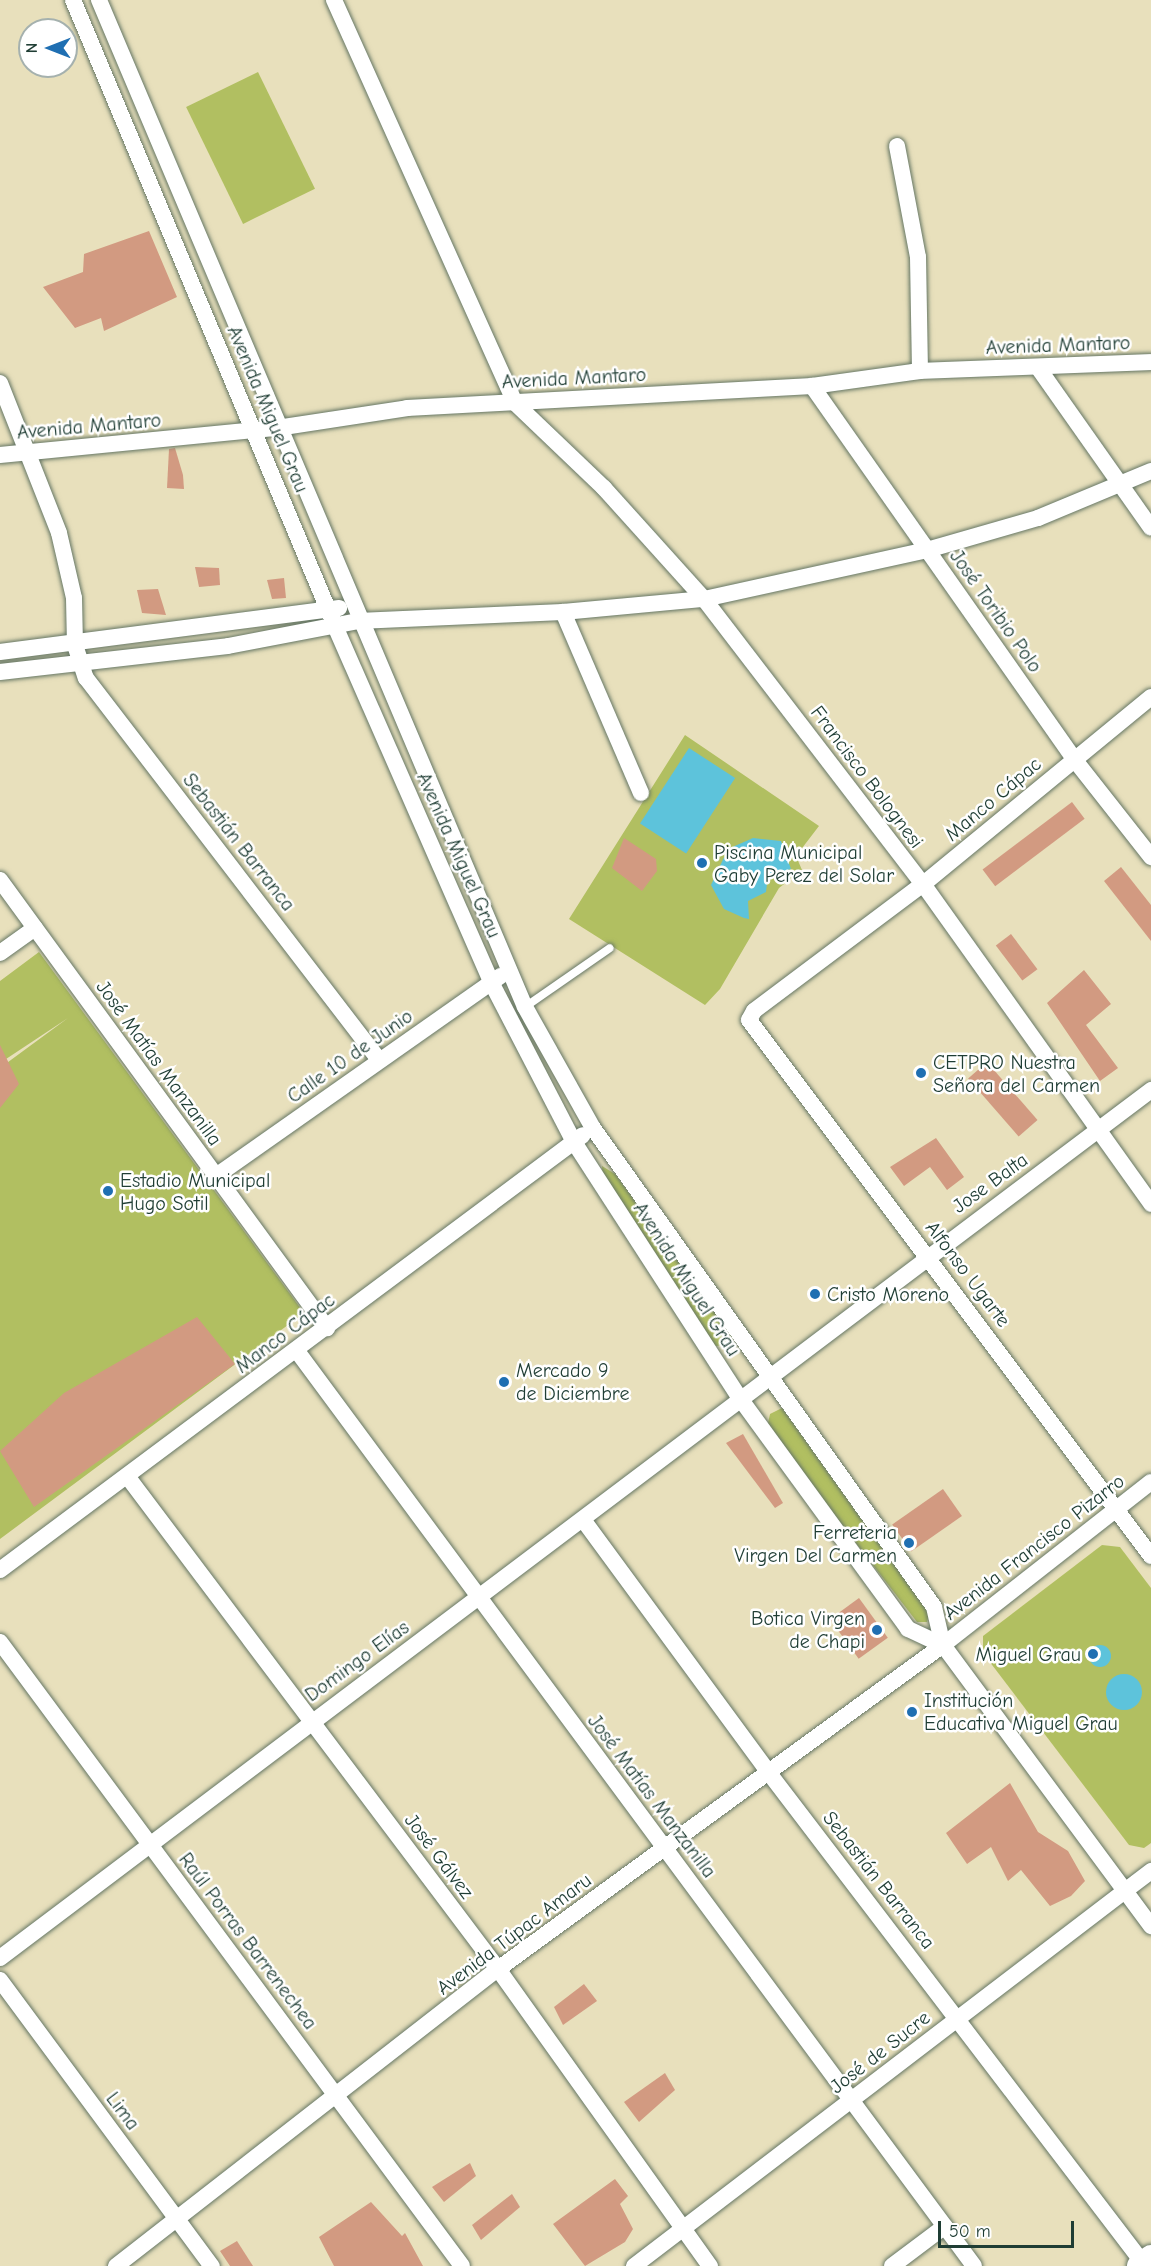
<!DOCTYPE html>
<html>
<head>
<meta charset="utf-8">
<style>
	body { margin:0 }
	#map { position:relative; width:1151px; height:2266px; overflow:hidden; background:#e8e0bc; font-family:"Comic Neue",sans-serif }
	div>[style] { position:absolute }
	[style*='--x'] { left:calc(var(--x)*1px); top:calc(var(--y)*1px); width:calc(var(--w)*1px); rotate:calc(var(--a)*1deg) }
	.green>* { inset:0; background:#b1bf61; transform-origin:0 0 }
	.water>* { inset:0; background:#5dc3db; transform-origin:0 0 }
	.round { border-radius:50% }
	.building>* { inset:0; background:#d29a81; transform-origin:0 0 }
	.roads { filter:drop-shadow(0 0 2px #657664) drop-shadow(0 0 2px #657664) }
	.lane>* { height:8px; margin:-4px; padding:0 4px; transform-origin:4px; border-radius:4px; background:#fff }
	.street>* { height:16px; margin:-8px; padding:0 8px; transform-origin:8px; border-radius:8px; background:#fff }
	.secondary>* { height:24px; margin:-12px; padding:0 12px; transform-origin:12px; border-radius:12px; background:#fff }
	.dots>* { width:16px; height:16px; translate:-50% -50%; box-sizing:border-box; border:3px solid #fff; border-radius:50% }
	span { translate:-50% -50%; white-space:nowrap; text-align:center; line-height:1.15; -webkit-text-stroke:5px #fff; paint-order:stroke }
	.street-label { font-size:20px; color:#1f3d34 }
	.poi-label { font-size:20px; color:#1f3d34 }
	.left { translate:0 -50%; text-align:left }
	.right { translate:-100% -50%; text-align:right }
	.north { position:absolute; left:18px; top:18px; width:60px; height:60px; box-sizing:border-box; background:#fff; border:2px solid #a5b1ae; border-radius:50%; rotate:270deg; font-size:16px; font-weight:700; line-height:24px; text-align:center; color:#1f3d34 }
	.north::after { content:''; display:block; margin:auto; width:21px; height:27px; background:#1f6fb2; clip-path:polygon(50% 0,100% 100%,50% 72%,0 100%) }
	.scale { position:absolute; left:938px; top:2221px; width:136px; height:27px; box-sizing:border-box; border:3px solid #1f3d34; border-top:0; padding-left:8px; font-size:18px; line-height:21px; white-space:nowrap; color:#1f3d34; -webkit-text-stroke:4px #fff; paint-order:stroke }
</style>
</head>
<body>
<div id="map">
	<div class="green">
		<div style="left:258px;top:72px;width:130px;height:80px;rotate:64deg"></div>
		<div style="clip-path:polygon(685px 735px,819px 826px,796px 856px,802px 870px,779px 888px,720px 989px,705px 1005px,569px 919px)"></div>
		<div style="clip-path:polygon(39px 952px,304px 1313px,0 1539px,0 1068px,68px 1018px,0 1063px,0 981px)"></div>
		<div style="clip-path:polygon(602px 1166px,615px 1174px,734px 1337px,731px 1345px,715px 1346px,603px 1177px)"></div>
		<div style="clip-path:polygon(782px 1408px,929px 1614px,927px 1622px,917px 1622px,767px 1428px,770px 1414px)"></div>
		<div style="clip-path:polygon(1102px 1545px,1120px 1547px,1151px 1588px,1151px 1843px,1144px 1848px,1129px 1845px,983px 1653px,983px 1636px)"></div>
	</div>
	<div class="water">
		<div style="left:689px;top:748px;width:55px;height:90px;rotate:33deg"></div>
		<div style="clip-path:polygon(753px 838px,781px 841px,791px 869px,768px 876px,766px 892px,748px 901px,749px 919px,744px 918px,724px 909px,711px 885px,728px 849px)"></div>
		<div class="round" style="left:1089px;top:1645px;width:22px;height:22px"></div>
		<div class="round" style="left:1106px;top:1674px;width:36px;height:36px"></div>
	</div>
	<div class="building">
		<div style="clip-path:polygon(149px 231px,177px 297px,104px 331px,101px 318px,75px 328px,43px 287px,83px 272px,84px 254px)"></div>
		<div style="clip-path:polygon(175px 448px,183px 475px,184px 489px,167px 488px,169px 449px)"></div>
		<div style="clip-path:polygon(195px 567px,219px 568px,220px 585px,199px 587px)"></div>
		<div style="clip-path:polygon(284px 578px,286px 598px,272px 599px,267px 580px)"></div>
		<div style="clip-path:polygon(158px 589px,166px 615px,142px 613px,137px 590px)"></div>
		<div style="left:1072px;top:802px;width:21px;height:112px;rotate:53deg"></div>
		<div style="clip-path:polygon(624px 838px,656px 859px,657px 871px,642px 891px,612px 868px)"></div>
		<div style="clip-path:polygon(1121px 867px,1151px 905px,1151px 941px,1104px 881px)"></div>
		<div style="left:1011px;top:934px;width:44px;height:19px;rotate:53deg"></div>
		<div style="clip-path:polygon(1084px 970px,1111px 1004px,1086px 1025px,1118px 1068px,1100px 1081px,1047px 1003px)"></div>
		<div style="clip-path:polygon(0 1045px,19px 1084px,0 1108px)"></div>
		<div style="left:987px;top:1062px;width:77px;height:25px;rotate:49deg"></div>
		<div style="clip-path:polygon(936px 1138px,964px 1177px,947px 1190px,930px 1167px,904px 1186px,890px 1167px)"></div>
		<div style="clip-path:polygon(197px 1317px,235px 1364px,34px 1507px,0 1451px,64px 1393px)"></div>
		<div style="clip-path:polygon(743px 1434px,783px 1503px,775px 1508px,726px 1443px)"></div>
		<div style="left:943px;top:1489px;width:33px;height:62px;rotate:55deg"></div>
		<div style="left:859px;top:1598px;width:49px;height:36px;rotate:54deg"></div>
		<div style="clip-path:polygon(1010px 1783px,1038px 1832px,1068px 1851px,1085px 1881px,1071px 1896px,1050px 1906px,1021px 1870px,1008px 1881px,991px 1847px,967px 1864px,946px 1833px)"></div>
		<div style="clip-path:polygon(584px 1984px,597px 2001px,563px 2025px,554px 2007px)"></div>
		<div style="clip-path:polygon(665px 2073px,675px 2090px,639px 2122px,624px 2102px)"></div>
		<div style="clip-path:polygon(470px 2163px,476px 2176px,444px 2202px,432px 2187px)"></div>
		<div style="clip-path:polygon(615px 2179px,628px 2196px,620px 2204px,633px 2229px,625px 2242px,585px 2266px,553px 2224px)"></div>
		<div style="clip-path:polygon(512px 2194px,520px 2207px,481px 2240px,472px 2225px)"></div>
		<div style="clip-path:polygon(371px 2202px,402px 2236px,405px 2233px,423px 2266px,334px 2266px,319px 2237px)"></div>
		<div style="clip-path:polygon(237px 2241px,253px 2266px,230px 2266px,220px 2251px)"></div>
	</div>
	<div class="roads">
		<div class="lane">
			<div style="--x:525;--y:1007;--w:103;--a:-34.8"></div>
		</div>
		<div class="street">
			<div style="--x:73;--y:0;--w:679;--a:67.29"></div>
			<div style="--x:335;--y:626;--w:389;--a:66.3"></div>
			<div style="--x:491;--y:982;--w:180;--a:62.6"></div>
			<div style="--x:574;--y:1142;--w:304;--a:57.1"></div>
			<div style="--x:739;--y:1397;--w:287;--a:53.9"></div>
			<div style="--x:908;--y:1629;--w:38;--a:25"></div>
			<div style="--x:99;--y:0;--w:1093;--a:67.07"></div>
			<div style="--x:525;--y:1007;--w:139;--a:60.7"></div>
			<div style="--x:593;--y:1128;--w:588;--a:54.55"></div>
			<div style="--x:934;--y:1607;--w:39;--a:77"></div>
			<div style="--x:943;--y:1645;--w:350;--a:53.5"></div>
			<div style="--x:334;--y:0;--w:442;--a:65.8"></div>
			<div style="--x:515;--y:403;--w:123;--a:43.7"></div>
			<div style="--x:604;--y:488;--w:149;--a:48"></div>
			<div style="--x:704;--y:599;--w:359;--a:52.5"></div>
			<div style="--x:923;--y:884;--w:393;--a:54.5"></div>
			<div style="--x:897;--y:146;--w:113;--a:79.3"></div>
			<div style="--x:918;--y:257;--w:114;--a:89"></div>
			<div style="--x:1039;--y:369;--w:194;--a:54.8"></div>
			<div style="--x:0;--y:383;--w:161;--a:68.5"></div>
			<div style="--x:59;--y:533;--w:67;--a:77"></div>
			<div style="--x:74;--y:598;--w:47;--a:88.8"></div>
			<div style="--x:75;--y:645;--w:35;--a:72"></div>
			<div style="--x:86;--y:678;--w:481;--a:52.5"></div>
			<div style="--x:812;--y:386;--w:456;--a:54.9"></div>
			<div style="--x:1074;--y:759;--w:125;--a:51.8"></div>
			<div style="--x:0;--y:455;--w:278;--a:-5.6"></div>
			<div style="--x:277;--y:428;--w:132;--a:-8.7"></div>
			<div style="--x:407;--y:408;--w:406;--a:-3.1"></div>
			<div style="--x:812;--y:386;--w:109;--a:-7.9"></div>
			<div style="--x:920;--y:371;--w:231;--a:-2.2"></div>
			<div style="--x:563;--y:612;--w:197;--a:66.7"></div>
			<div style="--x:0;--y:652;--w:342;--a:-7.4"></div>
			<div style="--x:0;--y:672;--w:229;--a:-6.5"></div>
			<div style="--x:228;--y:646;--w:132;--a:-10.9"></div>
			<div style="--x:358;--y:621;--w:205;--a:-2.5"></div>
			<div style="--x:563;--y:612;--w:142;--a:-5.3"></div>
			<div style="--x:704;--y:599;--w:228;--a:-12.4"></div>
			<div style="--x:927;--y:550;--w:116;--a:-16.1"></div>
			<div style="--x:1038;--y:518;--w:122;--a:-22.6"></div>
			<div style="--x:1151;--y:697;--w:295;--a:140.6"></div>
			<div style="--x:923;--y:884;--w:211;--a:143.1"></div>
			<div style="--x:754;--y:1011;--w:10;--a:119"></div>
			<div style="--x:749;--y:1020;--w:670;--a:53.13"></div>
			<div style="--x:0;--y:880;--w:555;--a:53.87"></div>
			<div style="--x:0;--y:953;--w:43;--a:-35.5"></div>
			<div style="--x:216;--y:1176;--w:348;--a:-35.1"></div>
			<div style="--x:297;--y:1351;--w:1138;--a:53.5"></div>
			<div style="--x:127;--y:1476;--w:617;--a:53.04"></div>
			<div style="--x:498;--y:1969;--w:365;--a:54.5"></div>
			<div style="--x:584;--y:1521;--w:313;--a:53.7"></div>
			<div style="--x:769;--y:1773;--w:616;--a:52.65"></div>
			<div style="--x:0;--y:1570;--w:727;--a:-36.73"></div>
			<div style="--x:0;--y:1642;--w:776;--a:53.48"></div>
			<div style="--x:0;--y:1958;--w:1442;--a:-37.02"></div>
			<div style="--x:0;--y:1980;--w:356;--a:53.5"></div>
			<div style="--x:116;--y:2266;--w:484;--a:-37.9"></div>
			<div style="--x:498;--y:1969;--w:550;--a:-36.06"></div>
			<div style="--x:943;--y:1645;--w:264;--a:-38.1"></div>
			<div style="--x:634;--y:2266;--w:651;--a:-37.38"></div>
			<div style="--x:892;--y:2266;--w:66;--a:-37"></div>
		</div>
		<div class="secondary">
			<div style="--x:1139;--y:2266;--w:15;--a:-37"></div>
		</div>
	</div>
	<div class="dots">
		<div style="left:702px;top:863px;background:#1f6fb2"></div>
		<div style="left:921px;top:1073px;background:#1f6fb2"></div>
		<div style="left:108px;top:1191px;background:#1f6fb2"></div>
		<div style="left:815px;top:1294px;background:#1f6fb2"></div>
		<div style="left:504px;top:1382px;background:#1f6fb2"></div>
		<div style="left:909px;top:1543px;background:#1f6fb2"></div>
		<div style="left:877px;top:1630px;background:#1f6fb2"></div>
		<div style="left:1093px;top:1654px;background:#1f6fb2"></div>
		<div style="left:912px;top:1712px;background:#1f6fb2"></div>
	</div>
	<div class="street-label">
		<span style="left:1058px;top:345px;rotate:-2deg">Avenida Mantaro</span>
		<span style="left:574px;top:378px;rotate:-3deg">Avenida Mantaro</span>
		<span style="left:268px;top:409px;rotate:67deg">Avenida Miguel Grau</span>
		<span style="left:89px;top:426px;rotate:-5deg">Avenida Mantaro</span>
		<span style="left:996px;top:611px;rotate:55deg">José Toribio Polo</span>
		<span style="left:867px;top:777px;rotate:53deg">Francisco Bolognesi</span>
		<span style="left:993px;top:799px;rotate:-40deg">Manco Cápac</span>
		<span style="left:239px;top:842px;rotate:52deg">Sebastián Barranca</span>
		<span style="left:459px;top:855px;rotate:66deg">Avenida Miguel Grau</span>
		<span style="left:350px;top:1056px;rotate:-35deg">Calle 10 de Junio</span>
		<span style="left:159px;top:1063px;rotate:54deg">José Matías Manzanilla</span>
		<span style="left:990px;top:1183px;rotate:-36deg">Jose Balta</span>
		<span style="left:968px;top:1274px;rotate:53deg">Alfonso Ugarte</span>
		<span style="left:687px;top:1279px;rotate:57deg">Avenida Miguel Grau</span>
		<span style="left:285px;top:1333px;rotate:-37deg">Manco Cápac</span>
		<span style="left:1034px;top:1547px;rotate:-38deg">Avenida Francisco Pizarro</span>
		<span style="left:357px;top:1661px;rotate:-36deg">Domingo Elías</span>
		<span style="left:652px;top:1796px;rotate:53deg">José Matías Manzanilla</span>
		<span style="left:439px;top:1856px;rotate:53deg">José Gálvez</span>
		<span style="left:879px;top:1880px;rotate:52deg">Sebastián Barranca</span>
		<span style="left:514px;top:1934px;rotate:-37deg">Avenida Túpac Amaru</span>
		<span style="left:248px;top:1941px;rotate:53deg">Raúl Porras Barrenechea</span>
		<span style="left:880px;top:2052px;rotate:-38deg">José de Sucre</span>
		<span style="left:123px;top:2111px;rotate:53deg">Lima</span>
	</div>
	<div class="poi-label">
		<span class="left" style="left:714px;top:864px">Piscina Municipal<br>Gaby Perez del Solar</span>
		<span class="left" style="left:933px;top:1074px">CETPRO Nuestra<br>Señora del Carmen</span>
		<span class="left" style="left:120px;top:1192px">Estadio Municipal<br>Hugo Sotil</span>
		<span class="left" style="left:827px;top:1294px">Cristo Moreno</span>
		<span class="left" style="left:516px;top:1382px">Mercado 9<br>de Diciembre</span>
		<span class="right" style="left:897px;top:1544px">Ferreteria<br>Virgen Del Carmen</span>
		<span class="right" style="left:865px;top:1630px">Botica Virgen<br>de Chapi</span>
		<span class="right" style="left:1081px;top:1654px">Miguel Grau</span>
		<span class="left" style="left:924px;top:1712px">Institución<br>Educativa Miguel Grau</span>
	</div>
	<div class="north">N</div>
	<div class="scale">50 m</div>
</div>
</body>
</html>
